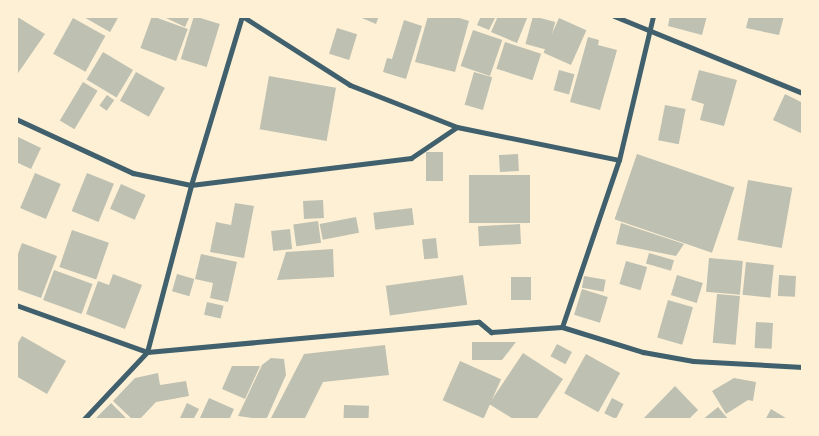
<!DOCTYPE html>
<html>
<head>
<meta charset="utf-8">
<style>
	body { margin:0 }
	#map { position:relative; width:819px; height:436px; overflow:hidden; background:#fdf0d5; font-family:Raleway,sans-serif }
	div>[style] { position:absolute }
	[style*='--x'] { left:calc(var(--x)*1px); top:calc(var(--y)*1px); width:calc(var(--w)*1px); rotate:calc(var(--a)*1deg) }
	.building>* { inset:0; background:#bec0b2; transform-origin:0 0 }
	.minor>* { height:5px; margin:-2.5px; padding:0 2.5px; transform-origin:2.5px; border-radius:2.5px; background:#3f606c }
	span { translate:-50% -50%; white-space:nowrap; text-align:center; line-height:1.15; -webkit-text-stroke:4px #fdf0d5; paint-order:stroke }
	.frame { position:absolute; inset:0; border:18px solid #fdf0d5; pointer-events:none }
</style>
</head>
<body>
<div id="map">
	<div class="building">
		<div style="clip-path:polygon(16px 16px,45px 34px,16px 76px)"></div>
		<div style="clip-path:polygon(82px 16px,119px 16px,110px 32px)"></div>
		<div style="left:152px;top:16px;width:38px;height:34px;rotate:20deg"></div>
		<div style="clip-path:polygon(162px 16px,190px 16px,185px 27px)"></div>
		<div style="left:194px;top:16px;width:27px;height:45px;rotate:17deg"></div>
		<div style="clip-path:polygon(357px 16px,379px 16px,376px 24px)"></div>
		<div style="clip-path:polygon(428px 16px,453px 16px,469px 21px,455px 72px,415px 62px)"></div>
		<div style="clip-path:polygon(481px 16px,496px 16px,489px 30px,477px 25px)"></div>
		<div style="clip-path:polygon(498px 16px,528px 16px,517px 43px,491px 32px)"></div>
		<div style="left:533px;top:16px;width:23px;height:29px;rotate:15deg"></div>
		<div style="clip-path:polygon(670px 16px,707px 16px,702px 35px,668px 26px)"></div>
		<div style="clip-path:polygon(749px 16px,784px 16px,779px 35px,746px 28px)"></div>
		<div style="left:73px;top:18px;width:37px;height:41px;rotate:29deg"></div>
		<div style="left:559px;top:18px;width:30px;height:38px;rotate:24deg"></div>
		<div style="clip-path:polygon(404px 20px,422px 26px,406px 79px,383px 72px,387px 58px,392px 59px)"></div>
		<div style="left:337px;top:28px;width:21px;height:27px;rotate:17deg"></div>
		<div style="left:473px;top:30px;width:31px;height:38px;rotate:19deg"></div>
		<div style="clip-path:polygon(588px 37px,599px 40px,598px 45px,617px 50px,600px 110px,570px 102px)"></div>
		<div style="left:505px;top:42px;width:38px;height:28px;rotate:18deg"></div>
		<div style="left:103px;top:52px;width:35px;height:32px;rotate:31deg"></div>
		<div style="left:559px;top:70px;width:16px;height:21px;rotate:15deg"></div>
		<div style="clip-path:polygon(699px 70px,737px 80px,724px 126px,700px 120px,704px 104px,691px 100px)"></div>
		<div style="left:136px;top:72px;width:33px;height:33px;rotate:29deg"></div>
		<div style="left:474px;top:72px;width:19px;height:34px;rotate:16deg"></div>
		<div style="left:269px;top:76px;width:68px;height:54px;rotate:10deg"></div>
		<div style="left:83px;top:82px;width:17px;height:45px;rotate:31deg"></div>
		<div style="clip-path:polygon(785px 94px,803px 103px,803px 134px,773px 120px)"></div>
		<div style="left:107px;top:95px;width:9px;height:13px;rotate:36deg"></div>
		<div style="left:665px;top:105px;width:21px;height:36px;rotate:11deg"></div>
		<div style="clip-path:polygon(16px 136px,41px 148px,31px 169px,16px 162px)"></div>
		<div style="left:426px;top:152px;width:17px;height:29px"></div>
		<div style="left:518px;top:154px;width:17px;height:19px;rotate:87deg"></div>
		<div style="left:637px;top:154px;width:103px;height:69px;rotate:19deg"></div>
		<div style="left:35px;top:173px;width:28px;height:38px;rotate:23deg"></div>
		<div style="left:87px;top:173px;width:29px;height:41px;rotate:22deg"></div>
		<div style="left:469px;top:175px;width:61px;height:48px"></div>
		<div style="left:748px;top:180px;width:45px;height:61px;rotate:10deg"></div>
		<div style="left:121px;top:184px;width:27px;height:27px;rotate:24deg"></div>
		<div style="left:323px;top:200px;width:18px;height:20px;rotate:87deg"></div>
		<div style="clip-path:polygon(235px 203px,254px 206px,244px 258px,210px 252px,216px 222px,231px 225px)"></div>
		<div style="left:412px;top:208px;width:17px;height:39px;rotate:83deg"></div>
		<div style="left:356px;top:217px;width:16px;height:37px;rotate:79deg"></div>
		<div style="left:318px;top:221px;width:22px;height:25px;rotate:82deg"></div>
		<div style="clip-path:polygon(621px 223px,684px 244px,676px 256px,616px 244px)"></div>
		<div style="left:520px;top:224px;width:20px;height:42px;rotate:87deg"></div>
		<div style="left:290px;top:229px;width:20px;height:19px;rotate:84deg"></div>
		<div style="left:72px;top:230px;width:39px;height:39px;rotate:19deg"></div>
		<div style="left:436px;top:238px;width:20px;height:14px;rotate:84deg"></div>
		<div style="clip-path:polygon(22px 243px,57px 256px,41px 298px,16px 289px,16px 259px)"></div>
		<div style="clip-path:polygon(333px 249px,334px 277px,277px 280px,286px 252px)"></div>
		<div style="left:649px;top:253px;width:26px;height:11px;rotate:16deg"></div>
		<div style="clip-path:polygon(201px 254px,237px 262px,228px 302px,210px 298px,213px 283px,195px 279px)"></div>
		<div style="left:709px;top:258px;width:34px;height:34px;rotate:5deg"></div>
		<div style="left:626px;top:261px;width:22px;height:24px;rotate:16deg"></div>
		<div style="left:746px;top:262px;width:28px;height:33px;rotate:6deg"></div>
		<div style="left:54px;top:270px;width:41px;height:32px;rotate:20deg"></div>
		<div style="clip-path:polygon(113px 274px,142px 285px,125px 329px,86px 314px,98px 281px,109px 285px)"></div>
		<div style="left:177px;top:274px;width:18px;height:18px;rotate:16deg"></div>
		<div style="left:463px;top:275px;width:30px;height:78px;rotate:82deg"></div>
		<div style="left:677px;top:275px;width:27px;height:21px;rotate:17deg"></div>
		<div style="left:779px;top:275px;width:17px;height:21px;rotate:3deg"></div>
		<div style="left:584px;top:276px;width:22px;height:12px;rotate:10deg"></div>
		<div style="left:511px;top:277px;width:20px;height:23px"></div>
		<div style="left:582px;top:289px;width:27px;height:27px;rotate:17deg"></div>
		<div style="left:717px;top:294px;width:23px;height:49px;rotate:5deg"></div>
		<div style="left:668px;top:300px;width:26px;height:39px;rotate:16deg"></div>
		<div style="left:207px;top:302px;width:17px;height:13px;rotate:13deg"></div>
		<div style="left:756px;top:322px;width:17px;height:26px;rotate:3deg"></div>
		<div style="clip-path:polygon(22px 336px,66px 361px,47px 394px,16px 376px,16px 346px)"></div>
		<div style="clip-path:polygon(472px 342px,516px 342px,502px 360px,472px 360px)"></div>
		<div style="left:557px;top:344px;width:17px;height:14px;rotate:28deg"></div>
		<div style="clip-path:polygon(385px 345px,389px 375px,323px 382px,304px 420px,270px 420px,304px 354px)"></div>
		<div style="clip-path:polygon(523px 353px,563px 379px,536px 420px,515px 420px,489px 404px)"></div>
		<div style="left:586px;top:354px;width:39px;height:45px;rotate:29deg"></div>
		<div style="clip-path:polygon(271px 358px,284px 359px,286px 375px,266px 420px,238px 416px,262px 365px)"></div>
		<div style="left:460px;top:361px;width:45px;height:43px;rotate:24deg"></div>
		<div style="clip-path:polygon(232px 366px,260px 366px,245px 399px,222px 389px)"></div>
		<div style="clip-path:polygon(158px 373px,160px 385px,186px 381px,189px 396px,156px 402px,139px 420px,133px 420px,113px 401px,135px 378px)"></div>
		<div style="clip-path:polygon(734px 378px,756px 382px,753px 401px,748px 400px,726px 414px,712px 391px)"></div>
		<div style="clip-path:polygon(675px 386px,698px 410px,688px 420px,642px 420px)"></div>
		<div style="clip-path:polygon(209px 398px,234px 409px,229px 420px,199px 420px)"></div>
		<div style="left:612px;top:398px;width:13px;height:17px;rotate:27deg"></div>
		<div style="clip-path:polygon(111px 403px,128px 420px,94px 420px)"></div>
		<div style="clip-path:polygon(187px 403px,199px 409px,193px 420px,179px 420px)"></div>
		<div style="left:344px;top:405px;width:25px;height:15px;rotate:2deg"></div>
		<div style="clip-path:polygon(718px 407px,729px 420px,702px 420px)"></div>
		<div style="clip-path:polygon(771px 409px,789px 420px,765px 420px)"></div>
	</div>
	<div class="minor">
		<div style="--x:242;--y:16;--w:128;--a:32.6"></div>
		<div style="--x:350;--y:85;--w:115;--a:21.4"></div>
		<div style="--x:457;--y:127;--w:165;--a:11.5"></div>
		<div style="--x:614;--y:16;--w:204;--a:22.2"></div>
		<div style="--x:16;--y:119;--w:129;--a:24.8"></div>
		<div style="--x:133;--y:173;--w:59;--a:11.7"></div>
		<div style="--x:191;--y:185;--w:222;--a:-7"></div>
		<div style="--x:411;--y:158;--w:55;--a:-34"></div>
		<div style="--x:16;--y:305;--w:139;--a:19.7"></div>
		<div style="--x:147;--y:352;--w:333;--a:-5.2"></div>
		<div style="--x:479;--y:322;--w:16;--a:40"></div>
		<div style="--x:491;--y:332;--w:71;--a:-4"></div>
		<div style="--x:562;--y:327;--w:85;--a:17.2"></div>
		<div style="--x:643;--y:352;--w:51;--a:10.2"></div>
		<div style="--x:693;--y:361;--w:110;--a:3.1"></div>
		<div style="--x:562;--y:327;--w:176;--a:-71.2"></div>
		<div style="--x:619;--y:160;--w:148;--a:-76.7"></div>
		<div style="--x:83;--y:420;--w:93;--a:-46.7"></div>
		<div style="--x:147;--y:352;--w:173;--a:-75.2"></div>
		<div style="--x:191;--y:185;--w:177;--a:-73.2"></div>
	</div>
	<div class="frame"></div>
</div>
</body>
</html>
